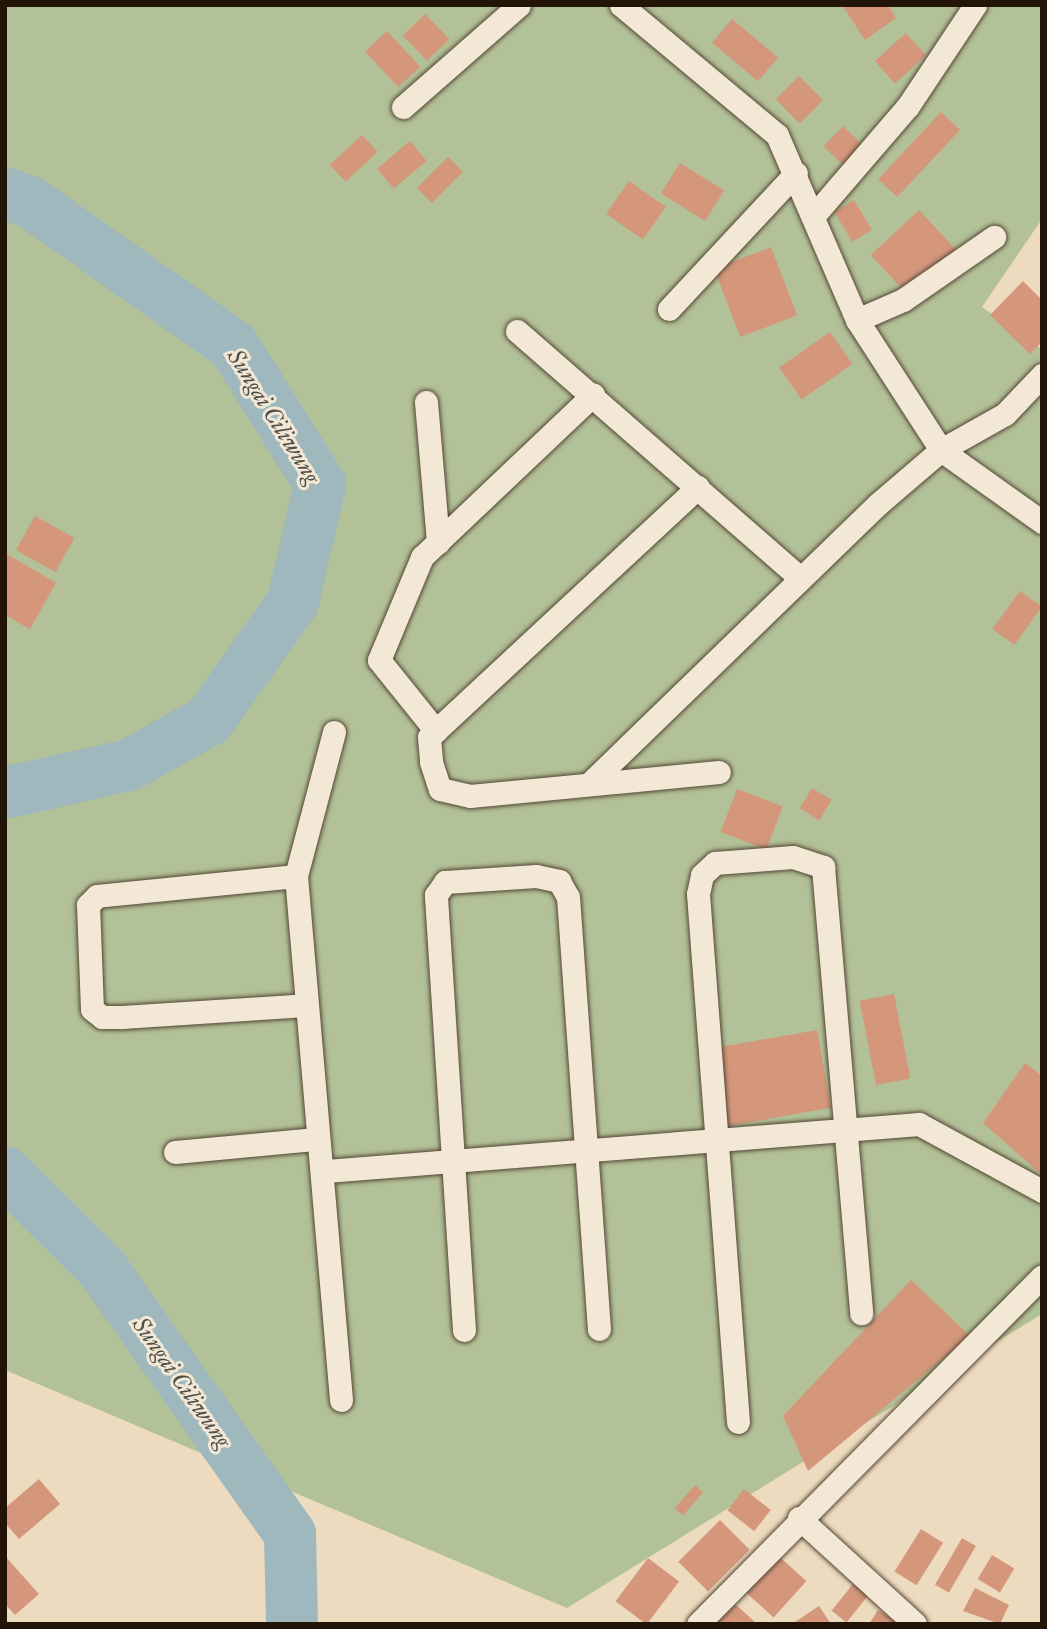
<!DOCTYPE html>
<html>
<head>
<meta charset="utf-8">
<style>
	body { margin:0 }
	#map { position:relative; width:1047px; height:1629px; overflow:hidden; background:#eddbbf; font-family:"IM FELL Great Primer",serif }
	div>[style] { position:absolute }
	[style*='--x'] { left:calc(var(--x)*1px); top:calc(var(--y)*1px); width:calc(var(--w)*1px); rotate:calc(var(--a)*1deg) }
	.green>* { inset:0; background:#b2c197 }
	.river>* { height:52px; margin:-26px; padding:0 26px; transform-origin:26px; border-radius:26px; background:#9eb8bd }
	.building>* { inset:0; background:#d4977c; transform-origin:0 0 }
	.roads { filter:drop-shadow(0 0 2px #554635) drop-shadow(0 0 2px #554635) }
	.street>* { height:23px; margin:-11.5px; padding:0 11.5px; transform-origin:11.5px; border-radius:11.5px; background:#f3e8d5 }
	span { translate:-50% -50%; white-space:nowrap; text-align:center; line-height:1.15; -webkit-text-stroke:6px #f3e8d5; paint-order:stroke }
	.water-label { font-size:23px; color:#4d4e47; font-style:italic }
	.frame { position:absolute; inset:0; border:7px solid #221507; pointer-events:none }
</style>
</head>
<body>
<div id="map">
	<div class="green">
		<div style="clip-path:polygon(5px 5px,1042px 5px,1042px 219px,982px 307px,1042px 349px,1042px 1314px,567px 1608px,5px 1370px)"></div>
	</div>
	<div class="river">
		<div style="--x:5;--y:193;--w:27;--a:20"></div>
		<div style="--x:30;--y:202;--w:248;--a:35.2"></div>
		<div style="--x:233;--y:345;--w:164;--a:58"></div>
		<div style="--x:320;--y:484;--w:121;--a:102.9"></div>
		<div style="--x:293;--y:602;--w:145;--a:125.4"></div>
		<div style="--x:209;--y:720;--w:92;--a:150.6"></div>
		<div style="--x:129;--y:765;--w:127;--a:167.3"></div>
		<div style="--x:5;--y:1172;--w:135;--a:44.7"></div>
		<div style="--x:101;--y:1267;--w:327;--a:54.7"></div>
		<div style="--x:290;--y:1534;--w:90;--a:88.7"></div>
	</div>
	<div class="building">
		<div style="clip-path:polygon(842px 5px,888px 5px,896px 18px,865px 40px)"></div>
		<div style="left:425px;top:14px;width:35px;height:31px;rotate:46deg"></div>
		<div style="left:732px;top:19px;width:60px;height:31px;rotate:40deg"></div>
		<div style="left:387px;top:31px;width:49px;height:30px;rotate:47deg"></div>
		<div style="left:906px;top:33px;width:30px;height:42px;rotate:48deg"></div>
		<div style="left:799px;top:76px;width:34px;height:33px;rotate:45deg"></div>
		<div style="left:941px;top:112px;width:26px;height:92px;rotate:43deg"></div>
		<div style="left:843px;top:126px;width:29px;height:28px;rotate:44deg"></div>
		<div style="left:362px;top:135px;width:23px;height:44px;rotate:47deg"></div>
		<div style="left:410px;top:141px;width:26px;height:43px;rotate:50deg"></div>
		<div style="left:448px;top:157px;width:21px;height:44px;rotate:45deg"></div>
		<div style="left:680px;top:163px;width:52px;height:36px;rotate:32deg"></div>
		<div style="left:629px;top:181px;width:45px;height:40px;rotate:35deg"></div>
		<div style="left:854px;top:200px;width:35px;height:23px;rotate:59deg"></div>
		<div style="left:919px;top:210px;width:54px;height:66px;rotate:47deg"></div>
		<div style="left:771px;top:247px;width:73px;height:61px;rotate:69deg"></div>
		<div style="clip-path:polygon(1023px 281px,1042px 300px,1042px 342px,1030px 354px,990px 315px)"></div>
		<div style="left:830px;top:332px;width:39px;height:62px;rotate:55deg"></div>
		<div style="left:35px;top:516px;width:45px;height:39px;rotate:29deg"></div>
		<div style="clip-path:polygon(5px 553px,56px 583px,30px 629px,5px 615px)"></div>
		<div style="left:1020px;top:591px;width:27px;height:47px;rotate:36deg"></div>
		<div style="left:812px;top:788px;width:23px;height:24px;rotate:31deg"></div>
		<div style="left:737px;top:789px;width:49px;height:46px;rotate:21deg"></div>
		<div style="left:894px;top:994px;width:86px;height:35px;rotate:79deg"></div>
		<div style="left:817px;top:1030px;width:79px;height:105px;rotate:80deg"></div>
		<div style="clip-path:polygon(1025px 1063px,1042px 1076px,1042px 1175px,983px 1123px)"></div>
		<div style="clip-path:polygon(911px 1280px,970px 1336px,808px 1471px,783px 1416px)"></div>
		<div style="clip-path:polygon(39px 1479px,60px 1504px,19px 1539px,5px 1523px,5px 1508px)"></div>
		<div style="left:695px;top:1485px;width:11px;height:31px;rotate:41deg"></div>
		<div style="left:744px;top:1489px;width:34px;height:27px;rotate:38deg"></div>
		<div style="left:720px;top:1520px;width:42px;height:59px;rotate:45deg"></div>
		<div style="left:921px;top:1529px;width:26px;height:50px;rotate:32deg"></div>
		<div style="left:962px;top:1538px;width:16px;height:54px;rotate:30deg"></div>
		<div style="left:773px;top:1551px;width:45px;height:49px;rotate:42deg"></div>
		<div style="left:992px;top:1555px;width:26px;height:28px;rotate:31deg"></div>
		<div style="clip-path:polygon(5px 1556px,39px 1594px,15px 1615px,5px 1604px)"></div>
		<div style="left:648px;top:1558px;width:39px;height:54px;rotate:37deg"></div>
		<div style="left:853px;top:1584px;width:19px;height:34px;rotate:39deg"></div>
		<div style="clip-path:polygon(975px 1588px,1009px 1605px,1000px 1624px,963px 1611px)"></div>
		<div style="clip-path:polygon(732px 1601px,757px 1624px,712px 1624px)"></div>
		<div style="clip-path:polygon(819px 1606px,831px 1624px,792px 1624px)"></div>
		<div style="clip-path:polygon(878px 1610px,900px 1624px,869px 1624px)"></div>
	</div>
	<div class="roads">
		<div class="street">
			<div style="--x:621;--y:5;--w:203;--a:39.8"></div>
			<div style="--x:777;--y:135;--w:202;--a:66.6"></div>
			<div style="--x:857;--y:320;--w:155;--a:57.1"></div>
			<div style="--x:941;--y:450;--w:124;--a:35.5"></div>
			<div style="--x:403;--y:107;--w:154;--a:-41.3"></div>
			<div style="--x:816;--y:213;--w:141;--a:-49.3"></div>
			<div style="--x:908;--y:106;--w:121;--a:-56.4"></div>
			<div style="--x:669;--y:309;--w:186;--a:-47"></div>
			<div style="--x:857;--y:320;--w:50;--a:-23.5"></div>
			<div style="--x:903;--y:300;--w:111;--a:-34.7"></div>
			<div style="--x:517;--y:331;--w:374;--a:41.1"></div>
			<div style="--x:426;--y:402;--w:141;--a:85.1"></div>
			<div style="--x:698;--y:487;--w:367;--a:137.1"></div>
			<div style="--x:429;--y:737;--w:25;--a:85"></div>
			<div style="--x:431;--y:762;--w:28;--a:72"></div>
			<div style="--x:440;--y:789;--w:31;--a:13"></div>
			<div style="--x:470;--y:796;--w:250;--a:-5.5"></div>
			<div style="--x:436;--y:731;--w:91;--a:-128.8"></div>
			<div style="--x:379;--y:660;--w:112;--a:-67.3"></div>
			<div style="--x:422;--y:557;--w:236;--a:-43.5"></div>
			<div style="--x:334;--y:732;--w:149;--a:104.8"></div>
			<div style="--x:296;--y:876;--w:526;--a:85.09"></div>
			<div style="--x:589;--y:784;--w:402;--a:-44.1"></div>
			<div style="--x:878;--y:504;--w:83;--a:-40.6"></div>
			<div style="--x:941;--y:450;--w:73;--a:-29.4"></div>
			<div style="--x:1005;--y:414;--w:54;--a:-46.5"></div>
			<div style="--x:296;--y:876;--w:200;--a:174.3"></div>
			<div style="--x:97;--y:896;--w:13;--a:135"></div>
			<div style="--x:88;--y:905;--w:104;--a:87.8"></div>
			<div style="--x:92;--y:1009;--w:13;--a:39"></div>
			<div style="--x:102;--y:1017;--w:20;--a:0"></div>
			<div style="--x:122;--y:1017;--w:184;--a:-3.7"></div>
			<div style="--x:175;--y:1152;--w:142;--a:-5.3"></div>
			<div style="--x:326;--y:1171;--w:595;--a:-4.53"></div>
			<div style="--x:919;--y:1124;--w:140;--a:28.6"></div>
			<div style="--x:464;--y:1330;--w:436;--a:-93.7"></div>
			<div style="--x:436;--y:895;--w:16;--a:-55"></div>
			<div style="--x:445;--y:882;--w:91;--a:-3.8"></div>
			<div style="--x:536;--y:876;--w:24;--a:12"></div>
			<div style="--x:559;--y:881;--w:18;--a:61"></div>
			<div style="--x:568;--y:897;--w:433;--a:85.9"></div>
			<div style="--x:738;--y:1422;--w:530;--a:-94.33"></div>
			<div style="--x:698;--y:894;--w:19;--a:-78"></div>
			<div style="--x:702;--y:875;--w:18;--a:-43"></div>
			<div style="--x:715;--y:863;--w:78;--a:-4.4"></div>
			<div style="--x:793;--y:857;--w:32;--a:18"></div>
			<div style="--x:823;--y:867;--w:448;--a:85.1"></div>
			<div style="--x:799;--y:1518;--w:157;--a:42.4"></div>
			<div style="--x:698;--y:1624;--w:489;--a:-45.3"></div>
		</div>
	</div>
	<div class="water-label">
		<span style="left:274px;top:416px;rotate:58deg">Sungai Ciliwung</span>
		<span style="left:182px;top:1382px;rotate:55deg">Sungai Ciliwung</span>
	</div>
	<div class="frame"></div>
</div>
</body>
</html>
